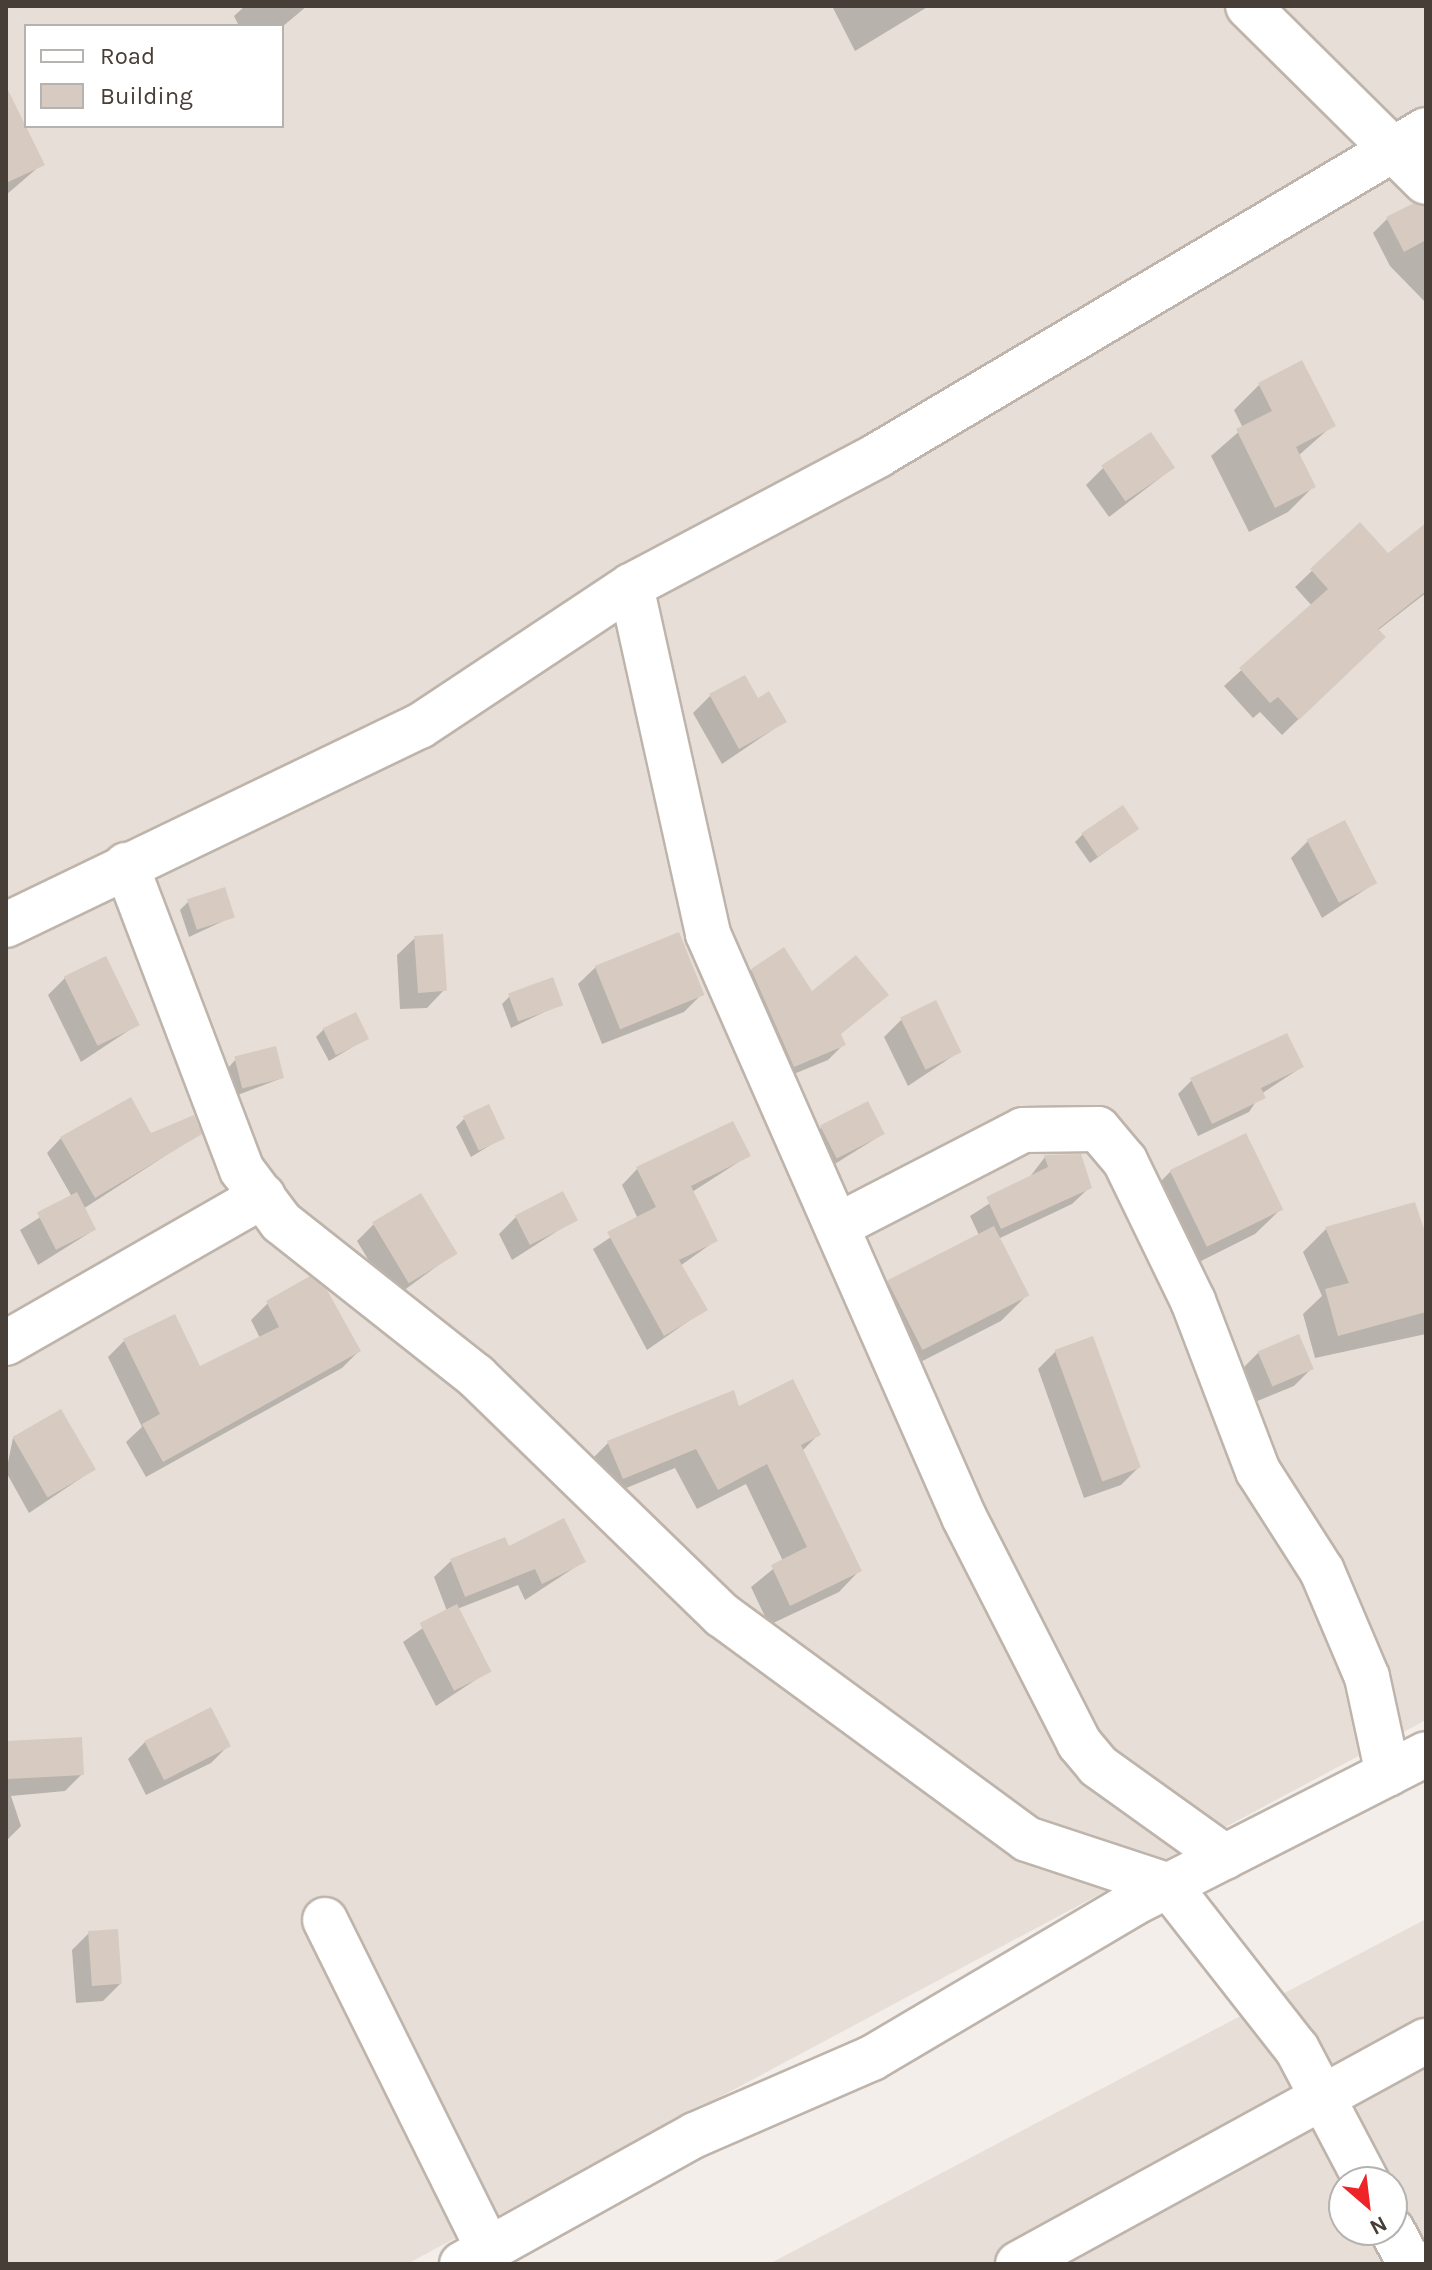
<!DOCTYPE html>
<html>
<head>
<meta charset="utf-8">
<style>
  body { margin:0 }
  #map { position:relative; width:1432px; height:2270px; overflow:hidden; background:#f3eee9; font-family:Karla,sans-serif }
  div>[style] { position:absolute }
  .residential>* { inset:0; background:#e7dfd7 }
  .shadow>* { inset:0; background:#0003 }
  .building>* { inset:0; background:#d7cbc1; transform-origin:0 0 }
  .roads { filter:drop-shadow(2px 0 #beb4ab) drop-shadow(-2px 0 #beb4ab) drop-shadow(0 2px #beb4ab) drop-shadow(0 -2px #beb4ab) }
  .street>* { height:44px; margin:-22px; padding:0 22px; transform-origin:22px; border-radius:22px; background:#fff }
  span { translate:-50% -50%; white-space:nowrap; text-align:center; line-height:1.15; -webkit-text-stroke:6px #fff; paint-order:stroke }
  .frame { position:absolute; inset:0; border:8px solid #473e37; pointer-events:none }
  .legend { position:absolute; left:24px; top:24px; width:260px; height:104px; box-sizing:border-box; background:#fff; border:2px solid #b5b2af; margin:0; padding:10px 14px; list-style:none; font-size:24px; color:#473e37 }
  .legend li { display:flex; align-items:center; gap:16px; height:40px }
  .legend b { width:40px; border:2px solid #b5b2af }
  .north { position:absolute; left:1328px; top:2166px; width:80px; height:80px; box-sizing:border-box; background:#fff; border:2px solid #b5b2af; border-radius:50%; rotate:152deg; font-size:22px; font-weight:700; line-height:32px; text-align:center; color:#473e37 }
  .north::after { content:''; display:block; margin:auto; width:28px; height:36px; background:#ef2428; clip-path:polygon(50% 0,100% 100%,50% 72%,0 100%) }
</style>
</head>
<body>
<div id="map">
  <div class="residential">
    <i style="clip-path:polygon(evenodd,6px 6px,1426px 6px,1426px 1720px,407px 2264px,6px 2264px,6px 6px,26px 26px,282px 26px,282px 126px,26px 126px,26px 26px)"></i>
    <i style="clip-path:polygon(evenodd,1426px 1919px,1426px 2264px,769px 2264px,1101px 2089px,1426px 1919px,1344px 2182px,1392px 2182px,1392px 2230px,1344px 2230px,1344px 2182px)"></i>
  </div>
  <div class="shadow">
    <i style="clip-path:polygon(245px 6px,307px 6px,282px 27px,239px 26px,234px 16px)"></i>
    <i style="clip-path:polygon(832px 6px,929px 6px,855px 51px)"></i>
    <i style="clip-path:polygon(6px 119px,42px 164px,6px 195px)"></i>
    <i style="clip-path:polygon(1426px 207px,1426px 303px,1390px 266px,1373px 233px,1387px 219px)"></i>
    <i style="clip-path:polygon(1259px 385px,1333px 425px,1298px 456px,1314px 486px,1288px 512px,1249px 532px,1211px 456px,1243px 428px,1234px 410px)"></i>
    <i style="clip-path:polygon(1103px 468px,1173px 468px,1109px 517px,1086px 485px)"></i>
    <i style="clip-path:polygon(1360px 525px,1388px 556px,1426px 538px,1426px 593px,1377px 631px,1367px 653px,1282px 735px,1260px 712px,1253px 718px,1224px 686px,1312px 606px,1295px 587px)"></i>
    <i style="clip-path:polygon(710px 696px,784px 722px,722px 764px,693px 713px)"></i>
    <i style="clip-path:polygon(1137px 829px,1090px 863px,1075px 842px,1083px 834px)"></i>
    <i style="clip-path:polygon(1308px 841px,1375px 883px,1322px 918px,1291px 858px)"></i>
    <i style="clip-path:polygon(188px 902px,232px 917px,189px 937px,180px 910px)"></i>
    <i style="clip-path:polygon(415px 938px,444px 990px,427px 1008px,400px 1009px,397px 955px)"></i>
    <i style="clip-path:polygon(596px 967px,701px 995px,684px 1012px,602px 1044px,578px 984px)"></i>
    <i style="clip-path:polygon(752px 970px,812px 994px,843px 1045px,828px 1060px,779px 1080px,737px 985px)"></i>
    <i style="clip-path:polygon(65px 978px,137px 1025px,81px 1062px,48px 995px)"></i>
    <i style="clip-path:polygon(510px 996px,561px 1004px,511px 1028px,502px 1004px)"></i>
    <i style="clip-path:polygon(901px 1020px,959px 1052px,908px 1086px,884px 1037px)"></i>
    <i style="clip-path:polygon(324px 1029px,366px 1039px,329px 1061px,316px 1037px)"></i>
    <i style="clip-path:polygon(236px 1059px,282px 1078px,235px 1096px,228px 1068px)"></i>
    <i style="clip-path:polygon(1302px 1067px,1261px 1094px,1249px 1112px,1198px 1136px,1178px 1094px,1192px 1080px)"></i>
    <i style="clip-path:polygon(464px 1119px,502px 1138px,471px 1157px,456px 1127px)"></i>
    <i style="clip-path:polygon(821px 1128px,883px 1134px,817px 1175px,804px 1145px)"></i>
    <i style="clip-path:polygon(199px 1134px,83px 1209px,94px 1230px,38px 1265px,20px 1230px,72px 1197px,47px 1153px,61px 1138px)"></i>
    <i style="clip-path:polygon(748px 1156px,692px 1192px,715px 1241px,680px 1266px,706px 1309px,647px 1350px,593px 1249px,638px 1219px,622px 1185px,637px 1169px)"></i>
    <i style="clip-path:polygon(1079px 1156px,1090px 1187px,1072px 1204px,998px 1239px,1026px 1296px,1001px 1321px,893px 1376px,863px 1307px,888px 1281px,979px 1235px,970px 1216px,1029px 1178px,1045px 1157px)"></i>
    <i style="clip-path:polygon(1170px 1172px,1281px 1209px,1255px 1234px,1181px 1271px,1145px 1197px)"></i>
    <i style="clip-path:polygon(516px 1217px,576px 1219px,512px 1260px,499px 1234px)"></i>
    <i style="clip-path:polygon(374px 1224px,455px 1253px,392px 1299px,357px 1241px)"></i>
    <i style="clip-path:polygon(1326px 1229px,1426px 1241px,1426px 1334px,1315px 1358px,1303px 1314px,1322px 1296px,1303px 1252px)"></i>
    <i style="clip-path:polygon(268px 1303px,359px 1351px,342px 1368px,146px 1477px,126px 1442px,142px 1427px,108px 1357px,125px 1340px,200px 1369px,260px 1338px,251px 1320px)"></i>
    <i style="clip-path:polygon(1092px 1338px,1138px 1468px,1121px 1485px,1084px 1498px,1038px 1369px,1055px 1352px)"></i>
    <i style="clip-path:polygon(1258px 1353px,1311px 1369px,1294px 1386px,1255px 1402px,1241px 1370px)"></i>
    <i style="clip-path:polygon(818px 1435px,802px 1451px,859px 1571px,839px 1592px,769px 1625px,751px 1587px,783px 1561px,746px 1484px,697px 1509px,675px 1468px,602px 1498px,588px 1463px,608px 1443px)"></i>
    <i style="clip-path:polygon(13px 1438px,93px 1470px,29px 1513px,6px 1472px)"></i>
    <i style="clip-path:polygon(508px 1549px,583px 1562px,525px 1600px,518px 1585px,457px 1609px,489px 1671px,436px 1706px,403px 1642px,447px 1611px,434px 1577px,452px 1560px)"></i>
    <i style="clip-path:polygon(210px 1709px,228px 1746px,211px 1763px,146px 1795px,128px 1759px,145px 1742px)"></i>
    <i style="clip-path:polygon(6px 1744px,82px 1774px,65px 1791px,11px 1796px,21px 1826px,6px 1841px)"></i>
    <i style="clip-path:polygon(89px 1933px,120px 1984px,103px 2001px,76px 2003px,72px 1950px)"></i>
  </div>
  <div class="building">
    <i style="clip-path:polygon(6px 86px,45px 165px,6px 183px)"></i>
    <i style="clip-path:polygon(1414px 203px,1426px 206px,1426px 240px,1404px 252px,1386px 217px)"></i>
    <i style="clip-path:polygon(1302px 360px,1336px 426px,1296px 447px,1316px 487px,1275px 508px,1236px 429px,1272px 411px,1258px 383px)"></i>
    <i style="left:1151px;top:432px;width:43px;height:60px;rotate:56deg"></i>
    <i style="clip-path:polygon(1360px 522px,1388px 553px,1426px 523px,1426px 591px,1378px 629px,1386px 637px,1299px 720px,1278px 697px,1270px 703px,1239px 668px,1328px 589px,1310px 569px)"></i>
    <i style="clip-path:polygon(745px 675px,758px 698px,769px 691px,787px 722px,739px 749px,709px 694px)"></i>
    <i style="left:1123px;top:805px;width:29px;height:50px;rotate:56deg"></i>
    <i style="left:1345px;top:820px;width:71px;height:43px;rotate:63deg"></i>
    <i style="left:225px;top:887px;width:32px;height:40px;rotate:72deg"></i>
    <i style="left:679px;top:932px;width:68px;height:91px;rotate:68deg"></i>
    <i style="left:443px;top:934px;width:57px;height:29px;rotate:86deg"></i>
    <i style="clip-path:polygon(784px 947px,812px 991px,856px 955px,889px 995px,841px 1034px,846px 1045px,794px 1067px,751px 969px)"></i>
    <i style="left:106px;top:956px;width:77px;height:47px;rotate:64deg"></i>
    <i style="left:553px;top:977px;width:30px;height:48px;rotate:70deg"></i>
    <i style="left:936px;top:1000px;width:58px;height:40px;rotate:64deg"></i>
    <i style="left:356px;top:1012px;width:30px;height:37px;rotate:64deg"></i>
    <i style="clip-path:polygon(1287px 1033px,1304px 1067px,1261px 1088px,1266px 1098px,1212px 1124px,1190px 1078px)"></i>
    <i style="left:276px;top:1046px;width:33px;height:43px;rotate:76deg"></i>
    <i style="clip-path:polygon(131px 1097px,151px 1133px,194px 1115px,202px 1134px,95px 1198px,60px 1137px)"></i>
    <i style="left:868px;top:1101px;width:37px;height:54px;rotate:63deg"></i>
    <i style="left:489px;top:1104px;width:38px;height:29px;rotate:65deg"></i>
    <i style="clip-path:polygon(733px 1121px,751px 1156px,691px 1186px,718px 1241px,679px 1260px,708px 1310px,664px 1336px,607px 1232px,656px 1207px,636px 1167px)"></i>
    <i style="left:1246px;top:1133px;width:85px;height:85px;rotate:64deg"></i>
    <i style="clip-path:polygon(1081px 1154px,1092px 1188px,1001px 1229px,986px 1197px,1048px 1167px,1044px 1155px)"></i>
    <i style="left:563px;top:1191px;width:33px;height:54px;rotate:63deg"></i>
    <i style="left:77px;top:1192px;width:42px;height:45px;rotate:63deg"></i>
    <i style="left:421px;top:1193px;width:71px;height:57px;rotate:59deg"></i>
    <i style="clip-path:polygon(1415px 1202px,1426px 1235px,1426px 1312px,1338px 1336px,1325px 1289px,1349px 1283px,1325px 1227px)"></i>
    <i style="left:994px;top:1226px;width:78px;height:120px;rotate:63deg"></i>
    <i style="clip-path:polygon(310px 1276px,327px 1290px,361px 1351px,163px 1462px,142px 1424px,160px 1414px,123px 1339px,175px 1314px,200px 1366px,279px 1327px,266px 1301px)"></i>
    <i style="left:1299px;top:1334px;width:38px;height:45px;rotate:67deg"></i>
    <i style="left:1093px;top:1336px;width:140px;height:41px;rotate:70deg"></i>
    <i style="clip-path:polygon(793px 1379px,821px 1435px,801px 1445px,862px 1571px,790px 1606px,771px 1565px,807px 1547px,767px 1464px,718px 1490px,696px 1449px,623px 1479px,607px 1441px,734px 1390px,739px 1406px)"></i>
    <i style="left:61px;top:1409px;width:70px;height:56px;rotate:60deg"></i>
    <i style="clip-path:polygon(564px 1518px,586px 1562px,542px 1584px,535px 1569px,465px 1597px,450px 1559px,505px 1537px,509px 1546px)"></i>
    <i style="left:457px;top:1604px;width:76px;height:42px;rotate:63deg"></i>
    <i style="left:211px;top:1707px;width:44px;height:75px;rotate:63deg"></i>
    <i style="left:82px;top:1737px;width:38px;height:76px;rotate:87deg"></i>
    <i style="left:118px;top:1929px;width:55px;height:30px;rotate:86deg"></i>
  </div>
  <div class="roads">
    <div class="street">
      <i style="left:1248px;top:6px;width:250px;rotate:44.7deg"></i>
      <i style="left:631px;top:586px;width:356px;rotate:77.5deg"></i>
      <i style="left:708px;top:934px;width:637px;rotate:66.29deg"></i>
      <i style="left:964px;top:1517px;width:254px;rotate:63deg"></i>
      <i style="left:1079px;top:1743px;width:30px;rotate:50deg"></i>
      <i style="left:1098px;top:1766px;width:156px;rotate:35.6deg"></i>
      <i style="left:126px;top:865px;width:326px;rotate:69.2deg"></i>
      <i style="left:242px;top:1170px;width:65px;rotate:53.1deg"></i>
      <i style="left:281px;top:1222px;width:250px;rotate:38.3deg"></i>
      <i style="left:477px;top:1377px;width:342px;rotate:44.2deg"></i>
      <i style="left:722px;top:1615px;width:378px;rotate:36.3deg"></i>
      <i style="left:1027px;top:1839px;width:150px;rotate:18.3deg"></i>
      <i style="left:1169px;top:1886px;width:207px;rotate:51.9deg"></i>
      <i style="left:1297px;top:2049px;width:150px;rotate:62.2deg"></i>
      <i style="left:6px;top:925px;width:459px;rotate:-25.7deg"></i>
      <i style="left:420px;top:726px;width:253px;rotate:-33.6deg"></i>
      <i style="left:631px;top:586px;width:280px;rotate:-27.9deg"></i>
      <i style="left:878px;top:455px;width:637px;rotate:-30.67deg"></i>
      <i style="left:839px;top:1225px;width:207px;rotate:-27.3deg"></i>
      <i style="left:1023px;top:1130px;width:75px;rotate:-0.8deg"></i>
      <i style="left:1098px;top:1129px;width:42px;rotate:49.8deg"></i>
      <i style="left:1125px;top:1161px;width:156px;rotate:64.1deg"></i>
      <i style="left:1193px;top:1301px;width:182px;rotate:69.1deg"></i>
      <i style="left:1258px;top:1471px;width:119px;rotate:57.4deg"></i>
      <i style="left:1322px;top:1571px;width:115px;rotate:67deg"></i>
      <i style="left:1367px;top:1677px;width:99px;rotate:77.8deg"></i>
      <i style="left:6px;top:1343px;width:296px;rotate:-29.8deg"></i>
      <i style="left:325px;top:1920px;width:367px;rotate:63.6deg"></i>
      <i style="left:1392px;top:2230px;width:38px;rotate:62deg"></i>
      <i style="left:462px;top:2264px;width:266px;rotate:-29deg"></i>
      <i style="left:695px;top:2135px;width:193px;rotate:-23.5deg"></i>
      <i style="left:872px;top:2058px;width:302px;rotate:-30.6deg"></i>
      <i style="left:1132px;top:1904px;width:330px;rotate:-27deg"></i>
      <i style="left:1018px;top:2264px;width:465px;rotate:-28.7deg"></i>
    </div>
  </div>
  <div class="frame"></div>
  <ul class="legend">
  <li><b style="height:10px;background:#fff"></b>Road</li>
  <li><b style="height:22px;background:#d7cbc1"></b>Building</li>
  </ul>
  <div class="north">N</div>
</div>
</body>
</html>
